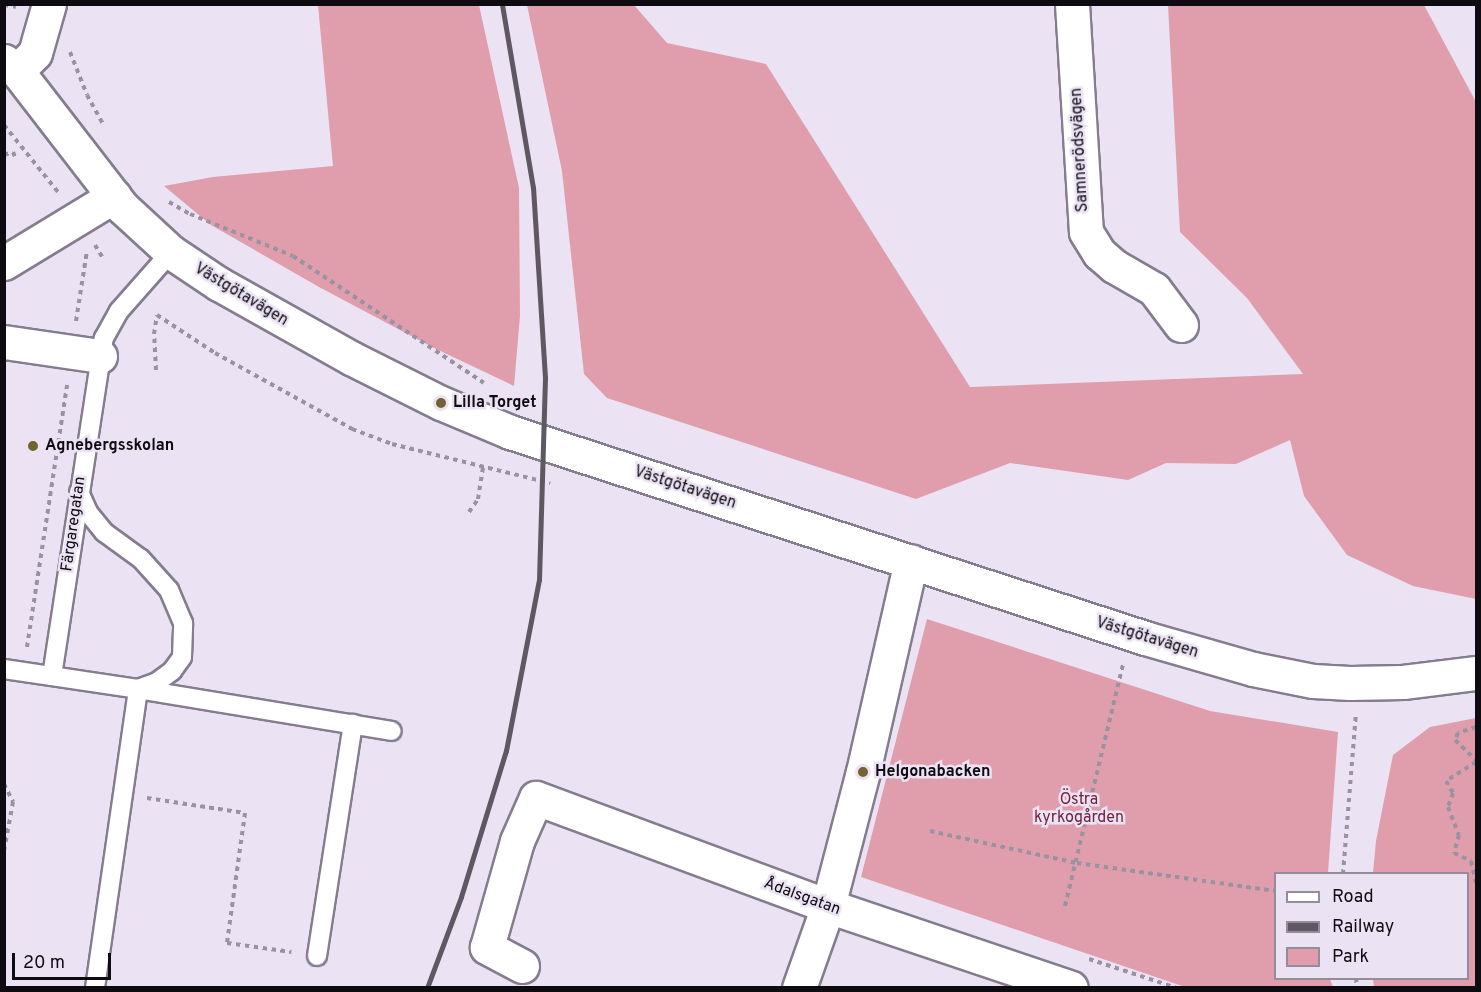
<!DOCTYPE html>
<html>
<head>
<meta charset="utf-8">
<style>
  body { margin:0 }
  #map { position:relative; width:1481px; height:992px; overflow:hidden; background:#ebe2f4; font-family:Overpass,sans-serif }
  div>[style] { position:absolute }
  .green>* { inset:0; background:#e09eac }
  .path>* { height:4px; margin-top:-2px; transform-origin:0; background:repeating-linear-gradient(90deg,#9992a0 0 4.5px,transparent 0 9px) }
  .roads { filter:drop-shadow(2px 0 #857c8d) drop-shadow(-2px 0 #857c8d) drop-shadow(0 2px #857c8d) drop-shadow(0 -2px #857c8d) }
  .lane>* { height:18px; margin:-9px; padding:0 9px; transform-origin:9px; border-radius:9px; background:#fff }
  .street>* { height:33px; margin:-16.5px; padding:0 16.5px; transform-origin:16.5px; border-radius:16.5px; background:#fff }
  .secondary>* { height:33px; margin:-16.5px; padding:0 16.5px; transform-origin:16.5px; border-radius:16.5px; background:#fff }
  .rail>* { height:4.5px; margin:-2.25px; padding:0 2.25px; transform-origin:2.25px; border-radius:2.25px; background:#5d5862 }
  .dots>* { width:16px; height:16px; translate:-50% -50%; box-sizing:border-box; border:3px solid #ebe2f4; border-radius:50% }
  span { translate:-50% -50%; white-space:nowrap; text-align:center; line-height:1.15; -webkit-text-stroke:5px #ebe2f4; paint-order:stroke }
  .street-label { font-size:16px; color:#0e0b11 }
  .poi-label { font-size:16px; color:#0e0b11; font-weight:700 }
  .left { translate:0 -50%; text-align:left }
  .park-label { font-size:16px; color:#74213b }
  .frame { position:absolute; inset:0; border:6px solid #0e0b11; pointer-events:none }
  .legend { position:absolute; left:1274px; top:872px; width:195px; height:108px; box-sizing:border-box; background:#ebe2f4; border:2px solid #938c99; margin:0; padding:8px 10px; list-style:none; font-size:18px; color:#0e0b11 }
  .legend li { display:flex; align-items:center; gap:12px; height:30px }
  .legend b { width:30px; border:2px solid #938c99 }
  .scale { position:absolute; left:12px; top:953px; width:99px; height:27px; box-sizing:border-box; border:3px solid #0e0b11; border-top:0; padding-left:8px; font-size:18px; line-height:21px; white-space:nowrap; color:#0e0b11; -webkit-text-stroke:4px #ebe2f4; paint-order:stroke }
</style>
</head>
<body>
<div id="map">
  <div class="green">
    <i style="clip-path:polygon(318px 5px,479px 5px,519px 188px,520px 316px,514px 386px,432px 347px,319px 287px,211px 225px,164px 186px,213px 177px,333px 166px)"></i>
    <i style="clip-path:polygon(527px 5px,634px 5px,667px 43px,766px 64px,970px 387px,1303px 374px,1247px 298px,1180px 232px,1168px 5px,1424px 5px,1476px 102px,1476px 599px,1413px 586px,1347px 555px,1304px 496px,1290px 440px,1236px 464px,1166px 463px,1128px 480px,1010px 463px,916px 499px,607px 398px,584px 374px,562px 171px)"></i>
    <i style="clip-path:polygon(927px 619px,1210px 711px,1338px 732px,1328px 873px,1276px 874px,1276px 978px,1330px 979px,1333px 987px,1185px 987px,861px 877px)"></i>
    <i style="clip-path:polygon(1476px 718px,1476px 987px,1374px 987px,1373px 979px,1468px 978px,1468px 874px,1373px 873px,1376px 841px,1393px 755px,1430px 727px)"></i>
  </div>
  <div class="path">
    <i style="left:4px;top:5px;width:12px;rotate:9deg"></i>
    <i style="left:70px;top:52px;width:46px;rotate:68.4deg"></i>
    <i style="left:87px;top:95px;width:33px;rotate:61deg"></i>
    <i style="left:4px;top:125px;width:86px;rotate:51.1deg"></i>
    <i style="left:4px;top:155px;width:9px;rotate:-18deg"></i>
    <i style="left:13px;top:152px;width:8px;rotate:67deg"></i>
    <i style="left:169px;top:202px;width:24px;rotate:30deg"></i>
    <i style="left:190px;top:214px;width:111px;rotate:22.2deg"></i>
    <i style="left:293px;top:256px;width:229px;rotate:33.6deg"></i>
    <i style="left:95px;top:245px;width:17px;rotate:59deg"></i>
    <i style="left:76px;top:321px;width:71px;rotate:-81.1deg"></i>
    <i style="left:156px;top:370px;width:36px;rotate:-93deg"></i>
    <i style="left:154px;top:334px;width:19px;rotate:-81deg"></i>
    <i style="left:157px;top:315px;width:69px;rotate:33.2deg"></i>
    <i style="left:215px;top:353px;width:157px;rotate:29deg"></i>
    <i style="left:352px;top:429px;width:43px;rotate:20.6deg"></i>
    <i style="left:392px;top:444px;width:163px;rotate:13.9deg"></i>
    <i style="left:469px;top:512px;width:16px;rotate:-55deg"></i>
    <i style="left:478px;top:499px;width:33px;rotate:-81deg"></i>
    <i style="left:27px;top:647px;width:265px;rotate:-81.3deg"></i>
    <i style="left:1476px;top:727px;width:19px;rotate:162deg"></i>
    <i style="left:1458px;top:733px;width:8px;rotate:113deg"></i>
    <i style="left:1455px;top:740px;width:29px;rotate:44deg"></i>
    <i style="left:1476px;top:762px;width:36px;rotate:148deg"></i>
    <i style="left:1446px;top:781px;width:14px;rotate:60deg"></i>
    <i style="left:1453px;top:793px;width:15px;rotate:110deg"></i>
    <i style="left:1448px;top:807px;width:30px;rotate:69deg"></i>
    <i style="left:1459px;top:835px;width:19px;rotate:106deg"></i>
    <i style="left:1454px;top:853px;width:19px;rotate:25deg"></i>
    <i style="left:1471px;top:861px;width:22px;rotate:77deg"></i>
    <i style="left:4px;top:784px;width:20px;rotate:63deg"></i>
    <i style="left:13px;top:802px;width:50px;rotate:100.4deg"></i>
    <i style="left:147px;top:798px;width:99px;rotate:8.7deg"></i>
    <i style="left:245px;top:813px;width:131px;rotate:97.9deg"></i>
    <i style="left:227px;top:943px;width:65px;rotate:8deg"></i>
    <i style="left:930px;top:831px;width:150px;rotate:12.3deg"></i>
    <i style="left:1077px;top:863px;width:201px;rotate:8deg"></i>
    <i style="left:1343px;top:874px;width:161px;rotate:-85.4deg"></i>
    <i style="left:1065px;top:906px;width:248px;rotate:-76.5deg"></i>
    <i style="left:1089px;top:959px;width:93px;rotate:18.2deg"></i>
    <i style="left:1356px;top:978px;width:10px;rotate:84deg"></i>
  </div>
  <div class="roads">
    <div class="lane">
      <i style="left:4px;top:669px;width:135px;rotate:8.5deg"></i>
      <i style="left:138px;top:689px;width:20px;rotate:-20deg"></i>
      <i style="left:157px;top:682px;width:19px;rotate:-36deg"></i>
      <i style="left:172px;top:671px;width:17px;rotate:-54deg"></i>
      <i style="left:182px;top:657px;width:34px;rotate:-88deg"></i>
      <i style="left:183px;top:623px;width:36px;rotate:-113deg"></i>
      <i style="left:169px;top:590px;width:42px;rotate:-132.1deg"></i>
      <i style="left:141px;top:559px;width:46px;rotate:-143.9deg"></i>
      <i style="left:104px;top:532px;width:26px;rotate:-129deg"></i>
      <i style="left:88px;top:512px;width:22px;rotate:-114deg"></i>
      <i style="left:52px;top:676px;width:342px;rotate:-81.3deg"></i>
      <i style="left:104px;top:338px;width:31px;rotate:-61deg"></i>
      <i style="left:119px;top:311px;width:79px;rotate:-48.6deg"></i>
      <i style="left:317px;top:956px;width:235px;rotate:-81.2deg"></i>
      <i style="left:95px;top:988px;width:302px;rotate:-81.8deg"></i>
      <i style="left:138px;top:689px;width:257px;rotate:9.4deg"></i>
    </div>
    <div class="street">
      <i style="left:1072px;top:4px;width:228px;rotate:86.5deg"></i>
      <i style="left:1086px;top:232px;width:25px;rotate:58deg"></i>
      <i style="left:1099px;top:253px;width:20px;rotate:41deg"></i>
      <i style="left:1114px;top:266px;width:46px;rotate:29.9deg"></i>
      <i style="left:1154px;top:289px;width:45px;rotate:53.1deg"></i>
      <i style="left:17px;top:71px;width:25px;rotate:-45deg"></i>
      <i style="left:35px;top:53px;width:51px;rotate:-74.1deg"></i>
      <i style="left:4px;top:263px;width:129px;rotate:-31.3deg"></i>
      <i style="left:4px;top:342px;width:97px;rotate:8.3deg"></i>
      <i style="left:522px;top:966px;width:40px;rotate:-152deg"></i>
      <i style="left:487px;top:947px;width:110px;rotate:-74.2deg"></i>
      <i style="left:517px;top:841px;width:47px;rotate:-66.2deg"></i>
      <i style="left:536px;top:798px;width:311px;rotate:20.3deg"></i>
      <i style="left:828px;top:906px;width:256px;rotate:18.6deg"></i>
      <i style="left:799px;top:988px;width:87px;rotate:-70.5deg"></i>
      <i style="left:828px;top:906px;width:138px;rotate:-75.4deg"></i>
      <i style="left:863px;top:772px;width:216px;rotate:-77.2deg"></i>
    </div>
    <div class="secondary">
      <i style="left:4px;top:61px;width:16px;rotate:38deg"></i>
      <i style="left:17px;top:71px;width:172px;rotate:52.3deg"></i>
      <i style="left:122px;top:207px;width:67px;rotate:42.6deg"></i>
      <i style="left:171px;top:252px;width:58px;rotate:33.7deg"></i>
      <i style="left:219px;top:284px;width:151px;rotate:29.3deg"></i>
      <i style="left:351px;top:358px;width:101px;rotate:26.6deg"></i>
      <i style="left:441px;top:403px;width:75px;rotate:22.8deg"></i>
      <i style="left:510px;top:432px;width:668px;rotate:17.97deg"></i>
      <i style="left:1145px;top:638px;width:112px;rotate:16deg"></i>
      <i style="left:1253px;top:669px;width:61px;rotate:11.3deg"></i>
      <i style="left:1313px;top:681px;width:37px;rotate:3deg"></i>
      <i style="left:1350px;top:683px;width:53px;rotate:-1.1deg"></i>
      <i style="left:1403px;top:682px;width:74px;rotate:-7deg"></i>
    </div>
  </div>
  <div class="rail">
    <i style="left:427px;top:988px;width:97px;rotate:-69.5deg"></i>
    <i style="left:461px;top:897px;width:153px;rotate:-72.9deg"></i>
    <i style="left:506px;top:751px;width:174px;rotate:-79.1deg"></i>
    <i style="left:539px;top:580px;width:202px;rotate:-88.3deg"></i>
    <i style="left:545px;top:378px;width:190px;rotate:-93.6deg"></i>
    <i style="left:533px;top:188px;width:187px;rotate:-99.6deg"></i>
  </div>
  <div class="dots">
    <i style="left:441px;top:403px;background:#726230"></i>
    <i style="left:33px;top:446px;background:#726230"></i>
    <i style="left:863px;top:772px;background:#726230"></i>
  </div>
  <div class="street-label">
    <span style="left:1080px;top:150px;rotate:-93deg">Samnerödsvägen</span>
    <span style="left:241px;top:295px;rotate:31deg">Västgötavägen</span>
    <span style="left:685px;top:488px;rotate:18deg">Västgötavägen</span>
    <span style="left:74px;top:524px;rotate:-82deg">Färgaregatan</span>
    <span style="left:1147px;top:638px;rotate:17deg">Västgötavägen</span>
    <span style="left:802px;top:897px;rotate:20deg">Ådalsgatan</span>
  </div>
  <div class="poi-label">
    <span class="left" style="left:453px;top:403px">Lilla Torget</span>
    <span class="left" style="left:45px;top:446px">Agnebergsskolan</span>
    <span class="left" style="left:875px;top:772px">Helgonabacken</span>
  </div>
  <div class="park-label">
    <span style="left:1079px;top:809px">Östra<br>kyrkogården</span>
  </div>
  <div class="frame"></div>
  <ul class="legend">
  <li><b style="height:8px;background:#fff"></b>Road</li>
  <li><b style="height:8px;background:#5d5862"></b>Railway</li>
  <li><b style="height:16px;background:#e09eac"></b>Park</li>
  </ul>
  <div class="scale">20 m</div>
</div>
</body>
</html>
